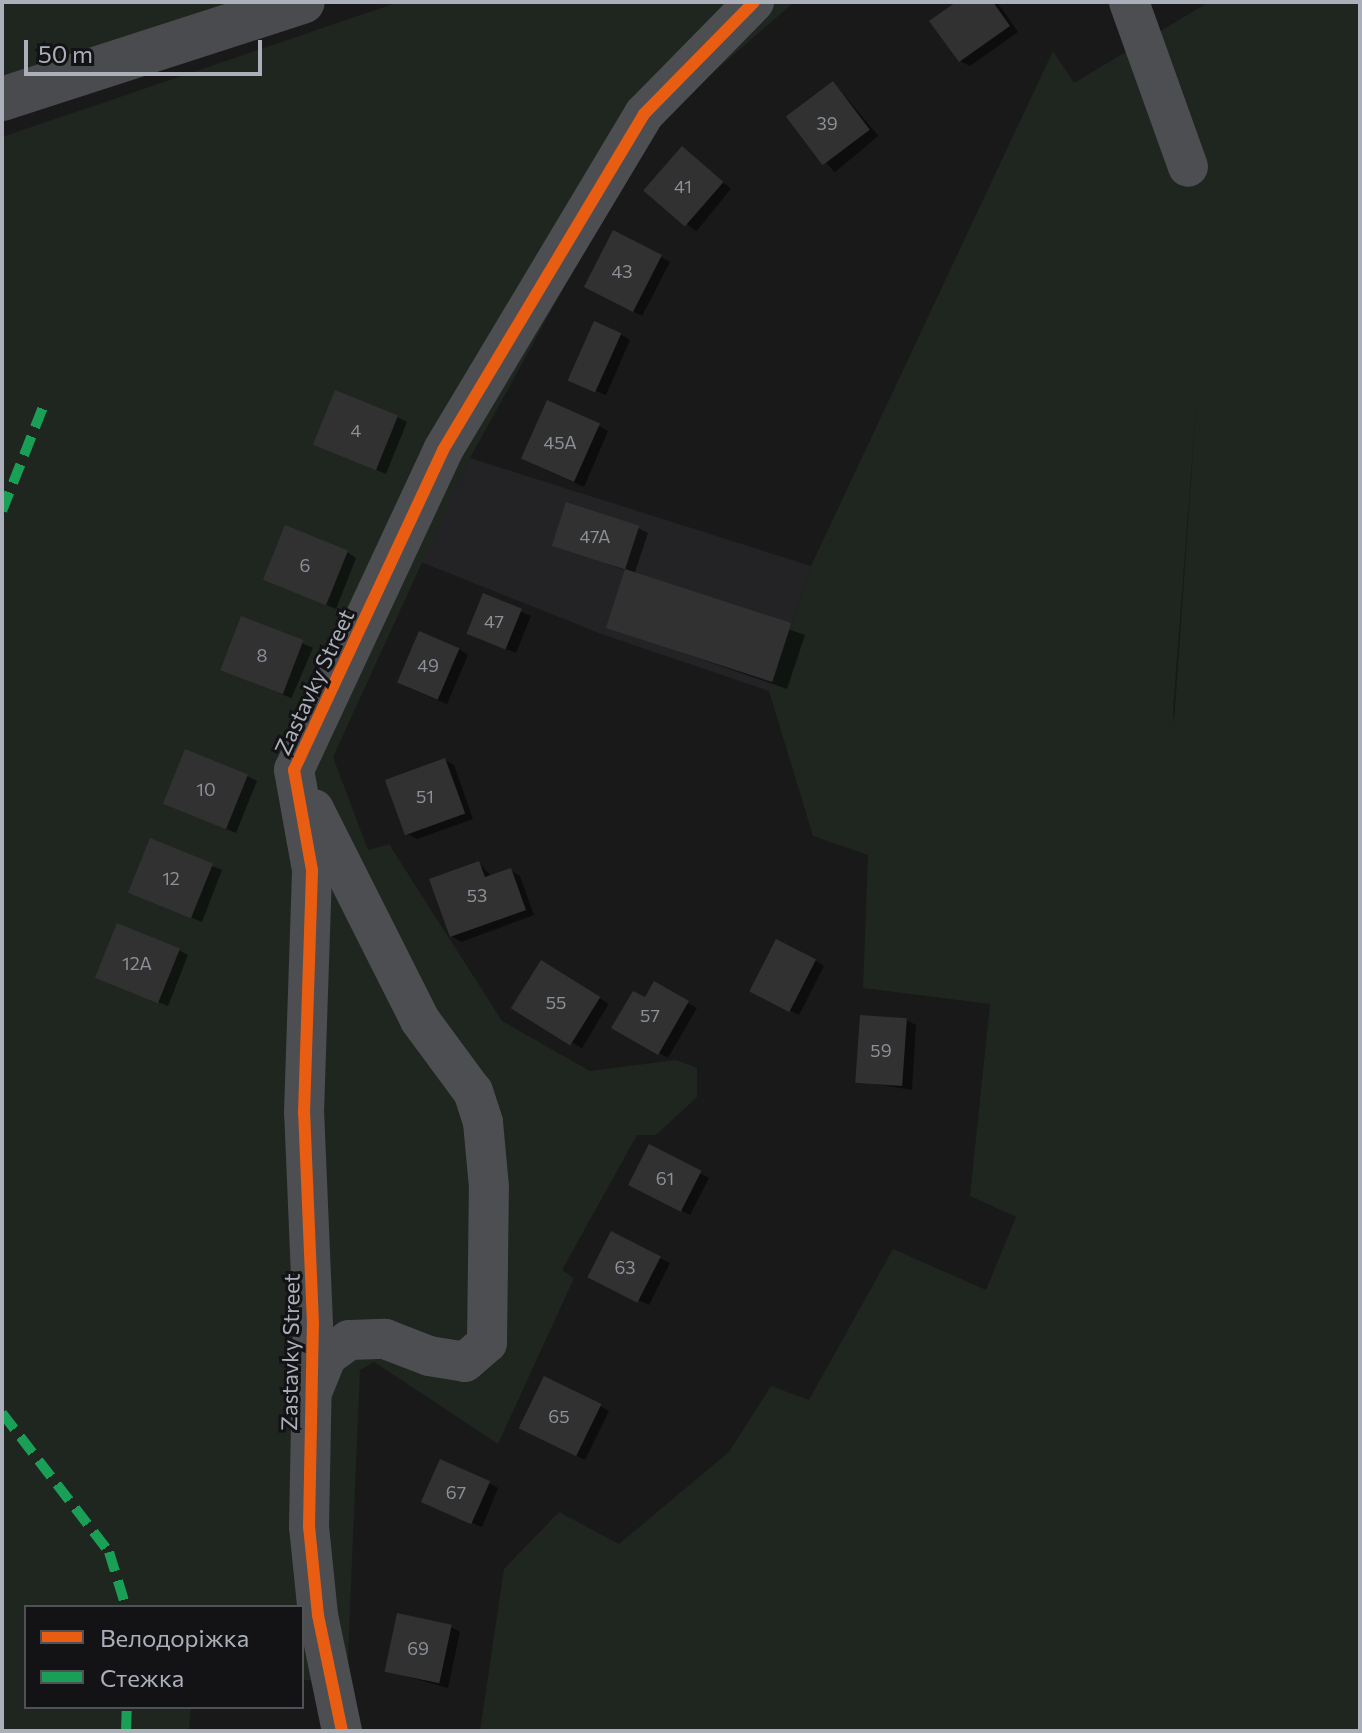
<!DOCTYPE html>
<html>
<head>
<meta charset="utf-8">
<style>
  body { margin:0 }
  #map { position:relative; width:1362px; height:1733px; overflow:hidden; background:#191919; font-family:Commissioner,sans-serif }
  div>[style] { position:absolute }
  .built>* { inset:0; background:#232325 }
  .green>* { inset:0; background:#1e261f }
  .shadow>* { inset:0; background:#0007; transform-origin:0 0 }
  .building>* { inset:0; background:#313131; transform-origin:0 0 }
  .minor>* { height:40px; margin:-20px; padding:0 20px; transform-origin:20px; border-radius:20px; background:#4d4e52 }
  .highway>* { height:44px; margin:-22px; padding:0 22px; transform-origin:22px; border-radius:22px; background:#4a4b4e }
  .quiet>* { height:10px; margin-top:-5px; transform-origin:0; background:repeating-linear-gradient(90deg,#1a9f57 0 20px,transparent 0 30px) }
  .cycleway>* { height:12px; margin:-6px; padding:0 6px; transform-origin:6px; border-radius:6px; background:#e95d12 }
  span { translate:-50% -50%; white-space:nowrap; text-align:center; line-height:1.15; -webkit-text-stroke:6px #131315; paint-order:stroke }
  .number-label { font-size:18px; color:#8c9098 }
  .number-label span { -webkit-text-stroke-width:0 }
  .street-label { font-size:22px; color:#aaafba }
  .frame { position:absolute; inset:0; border:4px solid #aaafba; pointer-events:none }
  .legend { position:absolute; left:24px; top:1605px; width:280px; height:104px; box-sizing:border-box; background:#131315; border:2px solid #4f5157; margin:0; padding:10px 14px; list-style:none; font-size:24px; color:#aaafba }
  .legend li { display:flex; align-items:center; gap:16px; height:40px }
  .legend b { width:40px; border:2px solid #4f5157 }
  .scale { position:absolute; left:24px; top:40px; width:238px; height:36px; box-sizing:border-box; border:4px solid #aaafba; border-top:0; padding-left:10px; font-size:24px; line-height:28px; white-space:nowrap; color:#aaafba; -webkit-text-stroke:6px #131315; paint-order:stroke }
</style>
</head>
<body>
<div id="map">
  <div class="built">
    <i style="clip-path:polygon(470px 458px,811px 566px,769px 691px,604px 635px,421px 562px)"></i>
  </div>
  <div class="green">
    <i style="clip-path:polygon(2px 2px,237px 2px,2px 81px)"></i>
    <i style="clip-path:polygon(399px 2px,794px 2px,654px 124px,470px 458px,333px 757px,368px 850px,389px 844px,502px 1021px,590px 1071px,676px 1060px,697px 1068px,697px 1097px,656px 1135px,637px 1135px,562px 1270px,574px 1278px,498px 1444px,374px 1362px,360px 1370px,347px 1681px,302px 1680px,302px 1607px,26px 1607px,26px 1707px,191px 1707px,189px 1731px,2px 1731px,2px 137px)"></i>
    <i style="clip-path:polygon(evenodd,1209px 2px,1360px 2px,1360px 1731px,480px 1731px,504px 1569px,559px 1512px,619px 1544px,729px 1452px,771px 1386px,809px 1400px,893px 1249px,986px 1290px,1016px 1217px,970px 1196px,990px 1004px,863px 988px,868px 855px,813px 836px,769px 691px,811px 566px,1053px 51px,1074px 83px,1209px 2px,1196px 409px,1196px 410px,1174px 723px,1173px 710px,1196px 409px)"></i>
  </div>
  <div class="shadow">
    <i style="clip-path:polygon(960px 2px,997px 2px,1018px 32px,970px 66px,960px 61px)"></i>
    <i style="left:834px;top:83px;width:69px;height:57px;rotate:50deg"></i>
    <i style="left:682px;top:149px;width:63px;height:55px;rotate:39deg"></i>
    <i style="clip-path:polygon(661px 257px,670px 262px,642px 316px,595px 292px)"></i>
    <i style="clip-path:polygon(620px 334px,630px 340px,606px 395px,581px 385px)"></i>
    <i style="clip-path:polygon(397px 417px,407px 422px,386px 474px,325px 449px)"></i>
    <i style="clip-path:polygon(599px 426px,608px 431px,584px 487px,533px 464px)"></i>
    <i style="clip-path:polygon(638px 528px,648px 533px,634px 575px,805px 635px,787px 689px,608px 627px,627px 571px,554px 544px)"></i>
    <i style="clip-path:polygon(347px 552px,356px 558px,336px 609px,266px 579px)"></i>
    <i style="clip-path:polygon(484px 596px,531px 616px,516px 653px,478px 638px)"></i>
    <i style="left:243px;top:618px;width:76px;height:55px;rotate:23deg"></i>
    <i style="clip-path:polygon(459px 649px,468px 655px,447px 704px,409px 688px)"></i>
    <i style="clip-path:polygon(445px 760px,454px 765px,473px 819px,417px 839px,407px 834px)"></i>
    <i style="clip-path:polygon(247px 776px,257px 781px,236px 833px,175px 808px)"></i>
    <i style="clip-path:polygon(151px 841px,222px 870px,202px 922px,140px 897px)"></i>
    <i style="clip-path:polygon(479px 863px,492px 877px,510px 870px,520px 876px,534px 915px,461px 942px,451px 936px)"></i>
    <i style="clip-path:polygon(179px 950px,188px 955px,168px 1006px,107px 982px)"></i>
    <i style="clip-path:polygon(815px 960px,824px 966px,799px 1015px,761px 996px)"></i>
    <i style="left:541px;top:963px;width:79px;height:52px;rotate:31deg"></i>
    <i style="clip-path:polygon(654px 984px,697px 1008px,668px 1058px,614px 1027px,645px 1000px)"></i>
    <i style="clip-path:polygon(906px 1020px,916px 1025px,912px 1090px,858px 1081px)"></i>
    <i style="clip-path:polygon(650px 1147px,709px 1178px,690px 1215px,640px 1190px)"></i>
    <i style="clip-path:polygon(612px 1234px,670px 1263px,649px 1305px,601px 1282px)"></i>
    <i style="clip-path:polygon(600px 1406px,609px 1411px,585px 1460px,530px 1433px)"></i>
    <i style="clip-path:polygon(489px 1483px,498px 1488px,482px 1527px,433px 1506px)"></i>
    <i style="clip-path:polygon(451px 1627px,460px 1632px,448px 1688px,387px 1671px)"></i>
  </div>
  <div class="building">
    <i style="clip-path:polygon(956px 2px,993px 2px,1010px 26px,959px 62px,929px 21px)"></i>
    <i style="left:833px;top:81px;width:61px;height:59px;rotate:53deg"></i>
    <i style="left:682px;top:146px;width:55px;height:59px;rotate:41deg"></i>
    <i style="left:613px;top:230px;width:55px;height:64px;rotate:27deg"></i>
    <i style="left:594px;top:321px;width:30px;height:65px;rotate:24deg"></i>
    <i style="left:335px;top:390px;width:68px;height:59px;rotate:22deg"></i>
    <i style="left:547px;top:400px;width:58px;height:64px;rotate:24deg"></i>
    <i style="left:566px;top:502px;width:77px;height:46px;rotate:18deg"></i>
    <i style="left:285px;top:525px;width:68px;height:59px;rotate:22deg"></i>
    <i style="left:625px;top:569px;width:175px;height:62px;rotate:18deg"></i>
    <i style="left:483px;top:593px;width:42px;height:44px;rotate:22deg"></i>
    <i style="left:241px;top:616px;width:67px;height:58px;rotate:21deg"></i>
    <i style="left:419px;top:631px;width:44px;height:56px;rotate:23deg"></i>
    <i style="left:185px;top:749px;width:68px;height:59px;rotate:22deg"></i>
    <i style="left:445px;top:758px;width:59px;height:64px;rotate:70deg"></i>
    <i style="left:150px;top:838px;width:68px;height:59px;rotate:22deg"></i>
    <i style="clip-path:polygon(479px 861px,485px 877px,511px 868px,526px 910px,450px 937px,429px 879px)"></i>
    <i style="left:117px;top:923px;width:68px;height:59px;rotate:22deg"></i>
    <i style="left:776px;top:939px;width:45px;height:59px;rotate:27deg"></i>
    <i style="left:541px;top:960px;width:70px;height:57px;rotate:32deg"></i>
    <i style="clip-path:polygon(654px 981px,689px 1001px,658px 1055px,611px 1028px,633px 991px,645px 997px)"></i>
    <i style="left:860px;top:1015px;width:47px;height:68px;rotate:4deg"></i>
    <i style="left:649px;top:1144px;width:59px;height:46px;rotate:27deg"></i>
    <i style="left:611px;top:1231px;width:56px;height:52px;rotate:27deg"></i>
    <i style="left:544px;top:1376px;width:64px;height:58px;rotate:26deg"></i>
    <i style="left:440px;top:1459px;width:55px;height:47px;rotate:24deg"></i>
    <i style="left:397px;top:1613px;width:56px;height:60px;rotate:12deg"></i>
  </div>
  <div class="minor">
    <i style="left:1129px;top:2px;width:175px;rotate:70.3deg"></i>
    <i style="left:313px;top:1390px;width:37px;rotate:-68deg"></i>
    <i style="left:327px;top:1356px;width:27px;rotate:-36deg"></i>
    <i style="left:349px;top:1340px;width:36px;rotate:-2deg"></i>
    <i style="left:385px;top:1339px;width:47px;rotate:21.1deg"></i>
    <i style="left:429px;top:1356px;width:36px;rotate:9deg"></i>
    <i style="left:465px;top:1362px;width:29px;rotate:-41deg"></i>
    <i style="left:487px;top:1343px;width:156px;rotate:-89.3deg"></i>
    <i style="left:489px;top:1187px;width:65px;rotate:-95.3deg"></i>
    <i style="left:483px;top:1122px;width:32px;rotate:-108deg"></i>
    <i style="left:473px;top:1092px;width:89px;rotate:-126.4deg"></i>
    <i style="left:420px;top:1020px;width:236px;rotate:-116.7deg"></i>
    <i style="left:342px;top:1731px;width:118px;rotate:-101.7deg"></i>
    <i style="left:318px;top:1615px;width:88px;rotate:-95.8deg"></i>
    <i style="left:309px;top:1527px;width:203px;rotate:-88.9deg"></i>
    <i style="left:313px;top:1324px;width:211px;rotate:-92.4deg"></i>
    <i style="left:304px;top:1113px;width:243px;rotate:-88.1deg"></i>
    <i style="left:312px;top:870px;width:102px;rotate:-100.2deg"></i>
    <i style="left:294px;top:770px;width:353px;rotate:-65deg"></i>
    <i style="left:443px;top:450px;width:392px;rotate:-59.1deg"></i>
    <i style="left:644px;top:114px;width:157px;rotate:-45.5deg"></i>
  </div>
  <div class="highway">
    <i style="left:2px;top:99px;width:316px;rotate:-17.9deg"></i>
  </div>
  <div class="quiet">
    <i style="left:2px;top:511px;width:112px;rotate:-68.5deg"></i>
    <i style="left:2px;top:1413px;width:175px;rotate:52.4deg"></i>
    <i style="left:109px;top:1552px;width:58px;rotate:72.8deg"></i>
    <i style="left:126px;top:1731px;width:24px;rotate:-88deg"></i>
  </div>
  <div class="cycleway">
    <i style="left:342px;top:1731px;width:118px;rotate:-101.7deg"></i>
    <i style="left:318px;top:1615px;width:88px;rotate:-95.8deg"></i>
    <i style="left:309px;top:1527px;width:203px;rotate:-88.9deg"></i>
    <i style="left:313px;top:1324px;width:211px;rotate:-92.4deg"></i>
    <i style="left:304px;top:1113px;width:243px;rotate:-88.1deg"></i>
    <i style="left:312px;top:870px;width:102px;rotate:-100.2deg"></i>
    <i style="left:294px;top:770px;width:353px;rotate:-65deg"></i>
    <i style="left:443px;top:450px;width:392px;rotate:-59.1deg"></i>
    <i style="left:644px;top:114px;width:157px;rotate:-45.5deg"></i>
  </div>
  <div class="number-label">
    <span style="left:827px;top:123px">39</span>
    <span style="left:683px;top:186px">41</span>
    <span style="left:622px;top:271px">43</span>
    <span style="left:356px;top:430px">4</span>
    <span style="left:560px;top:442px">45А</span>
    <span style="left:595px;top:536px">47А</span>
    <span style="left:305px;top:565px">6</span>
    <span style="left:494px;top:621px">47</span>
    <span style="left:262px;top:655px">8</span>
    <span style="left:428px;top:665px">49</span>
    <span style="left:206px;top:789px">10</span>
    <span style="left:425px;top:796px">51</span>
    <span style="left:171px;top:878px">12</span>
    <span style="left:477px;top:895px">53</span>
    <span style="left:137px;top:963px">12А</span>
    <span style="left:556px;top:1002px">55</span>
    <span style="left:650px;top:1015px">57</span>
    <span style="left:881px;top:1050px">59</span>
    <span style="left:665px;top:1178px">61</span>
    <span style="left:625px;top:1267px">63</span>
    <span style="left:559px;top:1416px">65</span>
    <span style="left:456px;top:1492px">67</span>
    <span style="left:418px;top:1648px">69</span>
  </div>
  <div class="street-label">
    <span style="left:314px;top:682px;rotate:-65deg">Zastavky Street</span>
    <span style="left:290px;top:1352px;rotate:-89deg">Zastavky Street</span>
  </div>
  <div class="frame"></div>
  <ul class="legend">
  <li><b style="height:10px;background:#e95d12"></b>Велодоріжка</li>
  <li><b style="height:10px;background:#1a9f57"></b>Стежка</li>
  </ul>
  <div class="scale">50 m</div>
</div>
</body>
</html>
